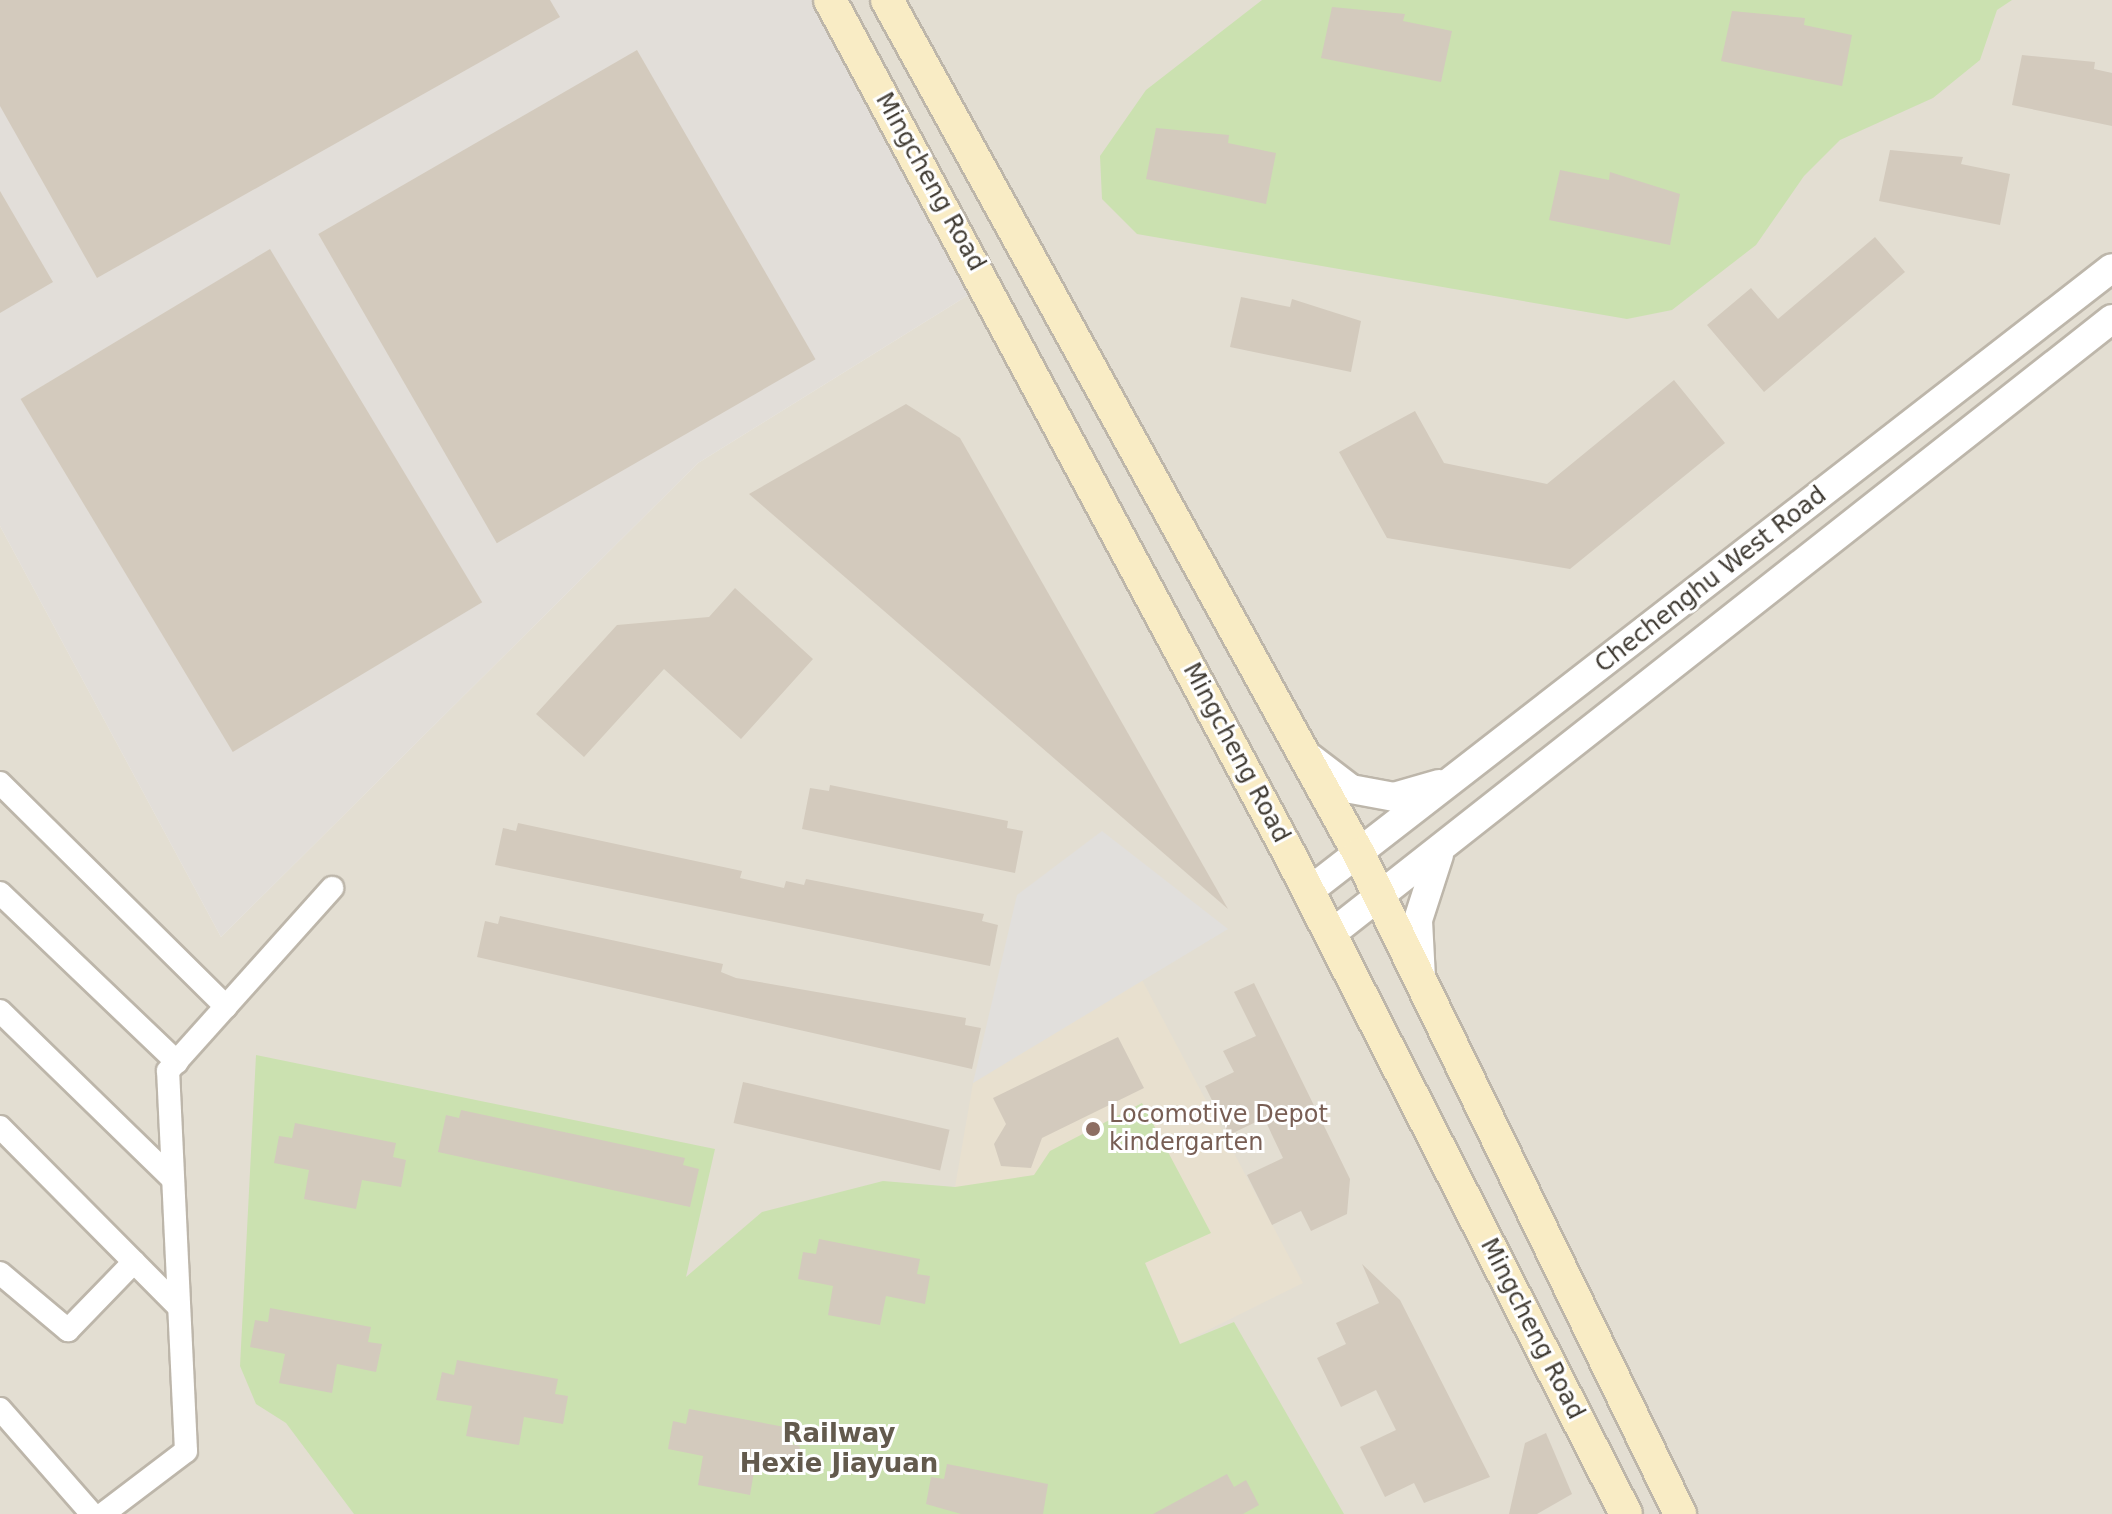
<!DOCTYPE html>
<html>
<head>
<meta charset="utf-8">
<style>
  body { margin:0 }
  #map { position:relative; width:2112px; height:1514px; overflow:hidden; background:#f0ece4; font-family:"DejaVu Sans",sans-serif }
  div>[style] { position:absolute }
  .residential>* { inset:0; background:#e3ded2 }
  .industrial>* { inset:0; background:#e2ded9 }
  .education>* { inset:0; background:#e8e0cf }
  .green>* { inset:0; background:#cbe1b0 }
  .parking>* { inset:0; background:#e1dfdc }
  .building>* { inset:0; background:#d3cabd; transform-origin:0 0 }
  .roads { filter:drop-shadow(2px 0 #bdb6aa) drop-shadow(-2px 0 #bdb6aa) drop-shadow(0 2px #bdb6aa) drop-shadow(0 -2px #bdb6aa) }
  .minor>* { height:22px; margin:-11px; padding:0 11px; transform-origin:11px; border-radius:11px; background:#fff }
  .tertiary>* { height:28px; margin:-14px; padding:0 14px; transform-origin:14px; border-radius:14px; background:#fff }
  .secondary>* { height:32px; margin:-16px; padding:0 16px; transform-origin:16px; border-radius:16px; background:#f9ecc5 }
  .dots>* { width:22px; height:22px; translate:-50% -50%; box-sizing:border-box; border:4px solid #fff; border-radius:50% }
  span { translate:-50% -50%; white-space:nowrap; text-align:center; line-height:1.15; -webkit-text-stroke:6px #fff; paint-order:stroke }
  .street-label { font-size:24px; color:#413c34 }
  .education-label { font-size:24px; color:#785e54 }
  .left { translate:0 -50%; text-align:left }
  .neighbourhood-label { font-size:26px; color:#635a4d; font-weight:700 }
</style>
</head>
<body>
<div id="map">
  <div class="residential">
    <i style="clip-path:polygon(840px 0,2112px 0,2112px 1514px,0 1514px,0 526px,221px 937px,698px 463px,986px 284px)"></i>
  </div>
  <div class="industrial">
    <i style="clip-path:polygon(0 0,840px 0,986px 284px,698px 463px,221px 937px,0 526px)"></i>
  </div>
  <div class="education">
    <i style="clip-path:polygon(1141px 978px,1303px 1283px,1180px 1344px,1128px 1222px,955px 1187px,973px 1083px)"></i>
  </div>
  <div class="green">
    <i style="clip-path:polygon(1262px 0,2012px 0,1997px 10px,1980px 60px,1933px 98px,1840px 140px,1804px 176px,1756px 245px,1672px 310px,1627px 319px,1137px 234px,1102px 199px,1100px 156px,1146px 90px)"></i>
    <i style="clip-path:polygon(256px 1055px,715px 1149px,686px 1277px,762px 1212px,883px 1181px,955px 1187px,1034px 1175px,1050px 1151px,1142px 1103px,1211px 1233px,1145px 1263px,1180px 1344px,1234px 1322px,1344px 1514px,354px 1514px,286px 1423px,256px 1404px,240px 1366px)"></i>
  </div>
  <div class="parking">
    <i style="clip-path:polygon(1102px 831px,1228px 929px,973px 1083px,1017px 895px)"></i>
  </div>
  <div class="building">
    <i style="clip-path:polygon(0 0,550px 0,560px 17px,97px 278px,0 106px)"></i>
    <i style="clip-path:polygon(1332px 7px,1405px 14px,1403px 21px,1452px 31px,1441px 82px,1321px 58px)"></i>
    <i style="clip-path:polygon(1732px 11px,1805px 18px,1804px 25px,1852px 35px,1842px 86px,1721px 61px)"></i>
    <i style="left:637px;top:50px;width:357px;height:368px;rotate:60deg"></i>
    <i style="clip-path:polygon(2022px 55px,2095px 62px,2094px 69px,2112px 73px,2112px 126px,2012px 105px)"></i>
    <i style="clip-path:polygon(1156px 128px,1229px 135px,1228px 143px,1276px 153px,1266px 204px,1146px 179px)"></i>
    <i style="clip-path:polygon(1890px 150px,1963px 157px,1961px 164px,2010px 174px,2000px 225px,1879px 201px)"></i>
    <i style="clip-path:polygon(1560px 170px,1609px 180px,1610px 172px,1680px 194px,1670px 245px,1549px 220px)"></i>
    <i style="clip-path:polygon(0 191px,53px 282px,0 313px)"></i>
    <i style="clip-path:polygon(1875px 237px,1905px 272px,1764px 392px,1707px 325px,1751px 288px,1778px 319px)"></i>
    <i style="left:270px;top:249px;width:412px;height:291px;rotate:59deg"></i>
    <i style="clip-path:polygon(1241px 297px,1290px 307px,1292px 299px,1361px 321px,1351px 372px,1230px 347px)"></i>
    <i style="clip-path:polygon(1674px 380px,1725px 443px,1570px 569px,1387px 538px,1339px 452px,1415px 411px,1444px 463px,1547px 484px)"></i>
    <i style="clip-path:polygon(906px 404px,960px 438px,1228px 909px,749px 494px)"></i>
    <i style="clip-path:polygon(735px 588px,813px 659px,741px 739px,664px 669px,584px 757px,536px 714px,617px 625px,709px 617px)"></i>
    <i style="clip-path:polygon(830px 785px,1008px 821px,1007px 828px,1023px 831px,1015px 873px,802px 829px,810px 788px,829px 791px)"></i>
    <i style="clip-path:polygon(518px 823px,742px 871px,740px 878px,784px 888px,786px 881px,804px 885px,806px 879px,984px 914px,982px 921px,998px 925px,990px 966px,495px 865px,503px 828px,516px 831px)"></i>
    <i style="clip-path:polygon(500px 916px,723px 964px,721px 972px,736px 978px,966px 1018px,965px 1025px,981px 1028px,972px 1069px,477px 957px,485px 921px,498px 924px)"></i>
    <i style="clip-path:polygon(1254px 983px,1350px 1179px,1347px 1214px,1311px 1231px,1301px 1211px,1272px 1225px,1247px 1175px,1283px 1158px,1264px 1118px,1229px 1135px,1205px 1086px,1234px 1072px,1223px 1051px,1256px 1036px,1234px 992px)"></i>
    <i style="clip-path:polygon(1118px 1037px,1144px 1088px,1042px 1138px,1031px 1168px,1001px 1166px,994px 1144px,1006px 1124px,993px 1098px)"></i>
    <i style="left:743px;top:1082px;width:212px;height:42px;rotate:13deg"></i>
    <i style="clip-path:polygon(461px 1110px,685px 1158px,683px 1165px,699px 1169px,690px 1207px,438px 1152px,446px 1115px,459px 1118px)"></i>
    <i style="clip-path:polygon(295px 1123px,396px 1143px,393px 1157px,406px 1160px,401px 1187px,362px 1180px,356px 1209px,304px 1199px,309px 1170px,274px 1163px,279px 1136px,292px 1138px)"></i>
    <i style="clip-path:polygon(819px 1239px,920px 1259px,917px 1274px,930px 1276px,925px 1304px,886px 1296px,880px 1325px,828px 1315px,833px 1286px,798px 1279px,803px 1252px,816px 1254px)"></i>
    <i style="clip-path:polygon(1362px 1264px,1400px 1300px,1490px 1477px,1424px 1503px,1414px 1483px,1385px 1497px,1360px 1447px,1396px 1430px,1376px 1390px,1341px 1407px,1317px 1358px,1346px 1344px,1336px 1323px,1379px 1303px)"></i>
    <i style="clip-path:polygon(270px 1308px,371px 1327px,368px 1342px,382px 1344px,376px 1372px,337px 1364px,332px 1393px,279px 1383px,285px 1354px,250px 1347px,255px 1320px,268px 1322px)"></i>
    <i style="clip-path:polygon(457px 1360px,558px 1379px,555px 1394px,568px 1396px,563px 1424px,524px 1417px,519px 1445px,466px 1436px,472px 1406px,436px 1400px,442px 1372px,454px 1375px)"></i>
    <i style="clip-path:polygon(689px 1409px,790px 1428px,787px 1443px,800px 1446px,795px 1473px,755px 1466px,750px 1495px,698px 1485px,703px 1456px,668px 1449px,673px 1421px,686px 1424px)"></i>
    <i style="clip-path:polygon(1546px 1433px,1572px 1494px,1537px 1514px,1509px 1514px,1525px 1443px)"></i>
    <i style="clip-path:polygon(947px 1464px,1048px 1484px,1043px 1514px,961px 1514px,926px 1504px,931px 1477px,944px 1479px)"></i>
    <i style="clip-path:polygon(1227px 1474px,1234px 1487px,1246px 1480px,1259px 1505px,1243px 1514px,1153px 1514px)"></i>
  </div>
  <div class="roads">
    <div class="minor">
      <i style="left:0;top:783px;width:318px;rotate:44.7deg"></i>
      <i style="left:0;top:893px;width:245px;rotate:43.7deg"></i>
      <i style="left:0;top:1011px;width:241px;rotate:44.2deg"></i>
      <i style="left:0;top:1127px;width:254px;rotate:45.2deg"></i>
      <i style="left:0;top:1273px;width:89px;rotate:40deg"></i>
      <i style="left:68px;top:1330px;width:95px;rotate:-45.9deg"></i>
      <i style="left:0;top:1409px;width:140px;rotate:48.8deg"></i>
      <i style="left:103px;top:1514px;width:104px;rotate:-37.2deg"></i>
      <i style="left:186px;top:1451px;width:380px;rotate:-92.7deg"></i>
      <i style="left:168px;top:1071px;width:246px;rotate:-48.1deg"></i>
    </div>
    <div class="tertiary">
      <i style="left:1304px;top:753px;width:59px;rotate:37.5deg"></i>
      <i style="left:1351px;top:789px;width:44px;rotate:10.5deg"></i>
      <i style="left:1394px;top:797px;width:47px;rotate:-16.1deg"></i>
      <i style="left:1309px;top:891px;width:1016px;rotate:-37.81deg"></i>
      <i style="left:1331px;top:934px;width:994px;rotate:-38.22deg"></i>
      <i style="left:1421px;top:978px;width:58px;rotate:-93deg"></i>
      <i style="left:1418px;top:920px;width:68px;rotate:-72.1deg"></i>
    </div>
    <div class="secondary">
      <i style="left:830px;top:0;width:973px;rotate:61.72deg"></i>
      <i style="left:1291px;top:857px;width:737px;rotate:62.98deg"></i>
      <i style="left:887px;top:0;width:976px;rotate:61.07deg"></i>
      <i style="left:1359px;top:854px;width:734px;rotate:64.06deg"></i>
    </div>
  </div>
  <div class="dots">
    <i style="left:1093px;top:1129px;background:#8d6e63"></i>
  </div>
  <div class="street-label">
    <span style="left:930px;top:182px;rotate:61deg">Mingcheng Road</span>
    <span style="left:1711px;top:580px;rotate:-38deg">Chechenghu West Road</span>
    <span style="left:1236px;top:753px;rotate:62deg">Mingcheng Road</span>
    <span style="left:1532px;top:1329px;rotate:63deg">Mingcheng Road</span>
  </div>
  <div class="education-label">
    <span class="left" style="left:1109px;top:1129px">Locomotive Depot<br>kindergarten</span>
  </div>
  <div class="neighbourhood-label">
    <span style="left:839px;top:1449px">Railway<br>Hexie Jiayuan</span>
  </div>
</div>
</body>
</html>
